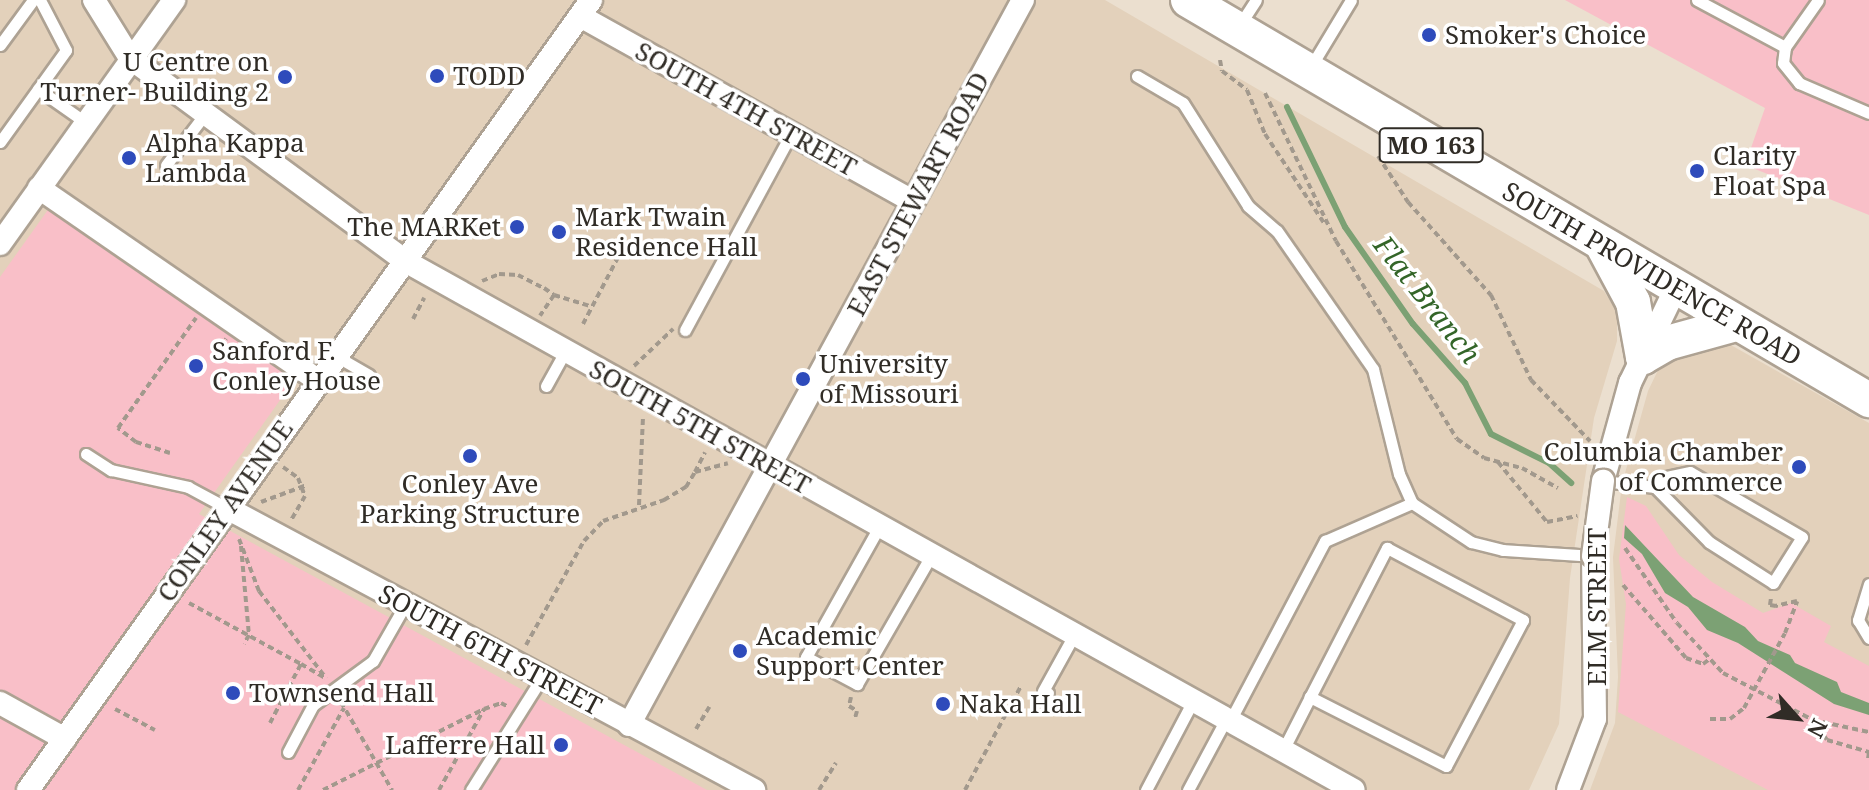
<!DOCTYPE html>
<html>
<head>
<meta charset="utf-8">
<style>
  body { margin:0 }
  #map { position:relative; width:1869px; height:790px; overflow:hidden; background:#ebdfcf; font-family:"Noto Serif",serif }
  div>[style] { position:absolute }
  .built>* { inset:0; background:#e3d1bb }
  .green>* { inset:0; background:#f9bfc8 }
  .water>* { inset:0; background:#7ca174 }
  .stream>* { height:6px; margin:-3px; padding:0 3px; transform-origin:3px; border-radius:3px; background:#7ca174 }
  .path>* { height:4px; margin-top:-2px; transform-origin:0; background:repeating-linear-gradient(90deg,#a2998d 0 6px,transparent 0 10px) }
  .roads { filter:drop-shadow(2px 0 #aea293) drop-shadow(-2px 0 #aea293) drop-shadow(0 2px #aea293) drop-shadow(0 -2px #aea293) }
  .service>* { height:11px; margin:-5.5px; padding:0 5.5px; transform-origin:5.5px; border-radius:5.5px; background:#fff }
  .minor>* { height:22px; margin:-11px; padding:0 11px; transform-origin:11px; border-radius:11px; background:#fff }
  .primary>* { height:34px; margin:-17px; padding:0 17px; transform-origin:17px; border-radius:17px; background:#fff }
  .bridges { filter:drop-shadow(2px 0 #aea293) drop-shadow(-2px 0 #aea293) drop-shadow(0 2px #aea293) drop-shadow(0 -2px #aea293) }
  .minor-bridge>* { height:22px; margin:-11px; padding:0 11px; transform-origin:11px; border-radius:11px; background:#fff }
  .dots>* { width:22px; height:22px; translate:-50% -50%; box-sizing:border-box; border:4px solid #fff; border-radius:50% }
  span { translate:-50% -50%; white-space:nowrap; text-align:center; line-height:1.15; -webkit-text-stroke:7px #fff; paint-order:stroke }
  .shield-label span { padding:2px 6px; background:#fff; border:2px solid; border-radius:6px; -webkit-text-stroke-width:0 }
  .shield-label { font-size:24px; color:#302c26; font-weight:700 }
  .poi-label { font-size:26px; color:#302c26 }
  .left { translate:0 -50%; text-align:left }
  .right { translate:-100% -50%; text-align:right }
  .street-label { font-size:26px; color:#302c26 }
  .water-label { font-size:28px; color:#336528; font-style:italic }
  .north { position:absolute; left:1757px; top:678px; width:80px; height:80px; -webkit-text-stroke:6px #fff; paint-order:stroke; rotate:117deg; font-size:22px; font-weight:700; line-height:32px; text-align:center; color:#302c26 }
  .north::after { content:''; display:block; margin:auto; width:28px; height:36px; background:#302c26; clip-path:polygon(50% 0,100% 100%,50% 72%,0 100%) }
</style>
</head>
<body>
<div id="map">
  <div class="built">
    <i style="clip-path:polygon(0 0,1105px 0,1604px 291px,1617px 312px,1617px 341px,1594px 418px,1570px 578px,1559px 724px,1529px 790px,0 790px)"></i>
    <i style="clip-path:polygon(1683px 318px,1869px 423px,1869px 790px,1590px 790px,1615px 723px,1618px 677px,1613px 557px,1622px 484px,1648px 391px)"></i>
  </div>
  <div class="green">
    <i style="clip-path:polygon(1565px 0,1869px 0,1869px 215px,1745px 165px,1765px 108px)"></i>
    <i style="clip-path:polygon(50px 207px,295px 379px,199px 514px,707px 790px,0 790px,0 277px)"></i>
    <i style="clip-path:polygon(1627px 497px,1646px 506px,1679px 555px,1712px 582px,1763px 613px,1791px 603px,1831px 626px,1824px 642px,1869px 666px,1869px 790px,1768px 790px,1618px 712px,1626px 604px,1619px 559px)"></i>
  </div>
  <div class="water">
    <i style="clip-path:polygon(1625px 525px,1693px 597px,1745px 627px,1758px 641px,1790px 655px,1795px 663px,1837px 682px,1841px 692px,1869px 703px,1869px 715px,1834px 704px,1738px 643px,1707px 630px,1688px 607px,1665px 593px,1642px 554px,1624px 538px)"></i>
  </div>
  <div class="stream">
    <i style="left:1287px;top:107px;width:133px;rotate:64.2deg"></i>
    <i style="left:1345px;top:227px;width:118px;rotate:55deg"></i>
    <i style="left:1413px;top:324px;width:79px;rotate:48.6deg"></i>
    <i style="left:1465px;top:383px;width:57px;rotate:63deg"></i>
    <i style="left:1491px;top:434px;width:65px;rotate:26.6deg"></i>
    <i style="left:1549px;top:463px;width:30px;rotate:42deg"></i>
  </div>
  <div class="path">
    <i style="left:1220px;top:60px;width:11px;rotate:80deg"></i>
    <i style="left:1222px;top:71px;width:31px;rotate:37deg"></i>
    <i style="left:1247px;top:90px;width:48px;rotate:67.8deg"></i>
    <i style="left:1265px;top:134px;width:110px;rotate:56.5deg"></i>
    <i style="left:1265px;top:93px;width:164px;rotate:64.4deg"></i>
    <i style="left:1336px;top:241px;width:232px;rotate:58.6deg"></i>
    <i style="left:1457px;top:439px;width:33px;rotate:35deg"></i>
    <i style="left:1484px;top:458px;width:39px;rotate:15deg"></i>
    <i style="left:1522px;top:468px;width:41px;rotate:29.1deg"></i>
    <i style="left:1378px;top:156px;width:55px;rotate:56.9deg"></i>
    <i style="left:1408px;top:202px;width:125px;rotate:48.3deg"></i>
    <i style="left:1491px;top:295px;width:94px;rotate:64.8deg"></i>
    <i style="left:1531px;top:380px;width:85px;rotate:46deg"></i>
    <i style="left:482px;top:281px;width:18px;rotate:-22deg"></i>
    <i style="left:499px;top:274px;width:19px;rotate:3deg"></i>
    <i style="left:518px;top:275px;width:29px;rotate:27deg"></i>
    <i style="left:544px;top:288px;width:12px;rotate:35deg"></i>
    <i style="left:554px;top:295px;width:25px;rotate:124deg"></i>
    <i style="left:554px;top:295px;width:38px;rotate:17deg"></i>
    <i style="left:413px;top:319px;width:24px;rotate:-62deg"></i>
    <i style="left:583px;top:324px;width:88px;rotate:-62.3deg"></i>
    <i style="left:219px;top:347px;width:11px;rotate:-49deg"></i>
    <i style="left:634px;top:366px;width:54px;rotate:-43.5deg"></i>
    <i style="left:170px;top:453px;width:36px;rotate:-162deg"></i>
    <i style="left:136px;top:442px;width:23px;rotate:-142deg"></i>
    <i style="left:118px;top:428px;width:135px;rotate:-54.7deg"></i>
    <i style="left:1498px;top:462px;width:77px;rotate:50.8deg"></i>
    <i style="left:1547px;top:522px;width:31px;rotate:-11deg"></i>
    <i style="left:283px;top:467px;width:19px;rotate:36deg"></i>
    <i style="left:298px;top:478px;width:19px;rotate:69deg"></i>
    <i style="left:305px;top:496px;width:28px;rotate:120deg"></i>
    <i style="left:695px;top:472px;width:22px;rotate:-63deg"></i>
    <i style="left:261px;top:502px;width:49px;rotate:-20.3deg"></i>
    <i style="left:639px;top:505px;width:89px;rotate:-87.4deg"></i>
    <i style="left:239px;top:539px;width:56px;rotate:69deg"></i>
    <i style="left:259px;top:591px;width:110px;rotate:52.4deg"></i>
    <i style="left:241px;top:546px;width:89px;rotate:84.9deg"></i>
    <i style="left:249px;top:635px;width:10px;rotate:119deg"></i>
    <i style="left:1625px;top:548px;width:91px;rotate:55.3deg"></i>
    <i style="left:1677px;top:623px;width:68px;rotate:47.4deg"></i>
    <i style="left:1723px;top:673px;width:102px;rotate:27.6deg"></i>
    <i style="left:1813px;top:720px;width:57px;rotate:12.1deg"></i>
    <i style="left:1623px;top:585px;width:96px;rotate:49.2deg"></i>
    <i style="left:1686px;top:658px;width:18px;rotate:19deg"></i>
    <i style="left:1703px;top:664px;width:9px;rotate:-36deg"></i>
    <i style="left:189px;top:603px;width:128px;rotate:28.6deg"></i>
    <i style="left:526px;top:645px;width:119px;rotate:-60.9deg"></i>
    <i style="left:584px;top:541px;width:28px;rotate:-46deg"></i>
    <i style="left:603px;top:521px;width:65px;rotate:-19deg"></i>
    <i style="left:664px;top:500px;width:26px;rotate:-31deg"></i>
    <i style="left:686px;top:487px;width:17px;rotate:-59deg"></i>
    <i style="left:695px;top:472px;width:34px;rotate:-15deg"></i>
    <i style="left:851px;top:697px;width:9px;rotate:103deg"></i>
    <i style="left:849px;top:706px;width:9px;rotate:32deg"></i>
    <i style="left:857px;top:711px;width:7px;rotate:106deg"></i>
    <i style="left:341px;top:702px;width:102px;rotate:59.9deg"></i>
    <i style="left:115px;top:709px;width:45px;rotate:27.7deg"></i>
    <i style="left:1710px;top:719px;width:20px"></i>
    <i style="left:1730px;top:719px;width:18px;rotate:-38deg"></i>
    <i style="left:1744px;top:708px;width:85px;rotate:-61.3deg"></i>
    <i style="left:1785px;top:633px;width:34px;rotate:-69deg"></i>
    <i style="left:1797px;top:601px;width:22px;rotate:167deg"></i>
    <i style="left:1776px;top:606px;width:6px;rotate:-171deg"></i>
    <i style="left:1770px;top:605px;width:7px;rotate:-82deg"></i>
    <i style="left:1813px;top:720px;width:24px;rotate:55deg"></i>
    <i style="left:1827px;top:740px;width:44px;rotate:15.9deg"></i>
    <i style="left:1869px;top:752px;width:7px;rotate:98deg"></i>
    <i style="left:270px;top:723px;width:67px;rotate:-62.3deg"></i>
    <i style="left:301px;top:664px;width:28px;rotate:30deg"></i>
    <i style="left:696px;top:729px;width:26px;rotate:-59deg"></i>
    <i style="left:298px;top:790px;width:94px;rotate:-60.7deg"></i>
    <i style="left:323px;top:790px;width:180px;rotate:-26.7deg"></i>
    <i style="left:439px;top:790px;width:93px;rotate:-60.9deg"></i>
    <i style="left:484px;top:709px;width:18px;rotate:-19deg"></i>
    <i style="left:501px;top:703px;width:7px;rotate:27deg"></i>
    <i style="left:819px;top:790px;width:32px;rotate:-58deg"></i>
    <i style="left:965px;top:790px;width:118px;rotate:-61.7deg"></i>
  </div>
  <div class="roads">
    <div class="service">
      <i style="left:1697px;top:0;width:100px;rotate:28.1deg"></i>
      <i style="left:1785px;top:47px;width:16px;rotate:97deg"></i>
      <i style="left:1783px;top:63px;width:26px;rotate:51deg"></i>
      <i style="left:1799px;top:83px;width:76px;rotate:23.2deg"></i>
      <i style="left:1239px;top:26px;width:31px;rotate:-57deg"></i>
      <i style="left:0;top:45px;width:56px;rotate:-53.7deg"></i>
      <i style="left:1785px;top:47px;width:57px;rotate:-54.9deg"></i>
      <i style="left:1310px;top:68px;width:79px;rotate:-58.9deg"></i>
      <i style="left:1137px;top:76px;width:53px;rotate:30.4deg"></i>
      <i style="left:1183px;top:103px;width:122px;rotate:57.7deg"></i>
      <i style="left:1248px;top:206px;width:38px;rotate:41deg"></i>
      <i style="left:1277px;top:231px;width:168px;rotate:55.2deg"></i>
      <i style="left:1373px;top:369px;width:108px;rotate:76.1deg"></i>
      <i style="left:1399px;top:474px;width:32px;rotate:66deg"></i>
      <i style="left:1412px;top:503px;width:71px;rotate:33.5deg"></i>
      <i style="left:1471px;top:542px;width:33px;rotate:14deg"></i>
      <i style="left:1503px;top:550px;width:90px;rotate:3.8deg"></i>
      <i style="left:38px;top:89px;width:57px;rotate:35.1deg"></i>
      <i style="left:0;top:142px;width:113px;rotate:-54.3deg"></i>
      <i style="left:66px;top:50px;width:56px;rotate:-117.5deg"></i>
      <i style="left:166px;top:165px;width:64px;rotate:-52.6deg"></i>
      <i style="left:685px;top:330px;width:223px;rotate:-61.6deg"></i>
      <i style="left:336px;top:356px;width:38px;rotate:30deg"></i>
      <i style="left:546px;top:386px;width:39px;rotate:-61deg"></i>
      <i style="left:86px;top:454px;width:30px;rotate:33deg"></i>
      <i style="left:111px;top:470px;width:79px;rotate:12.4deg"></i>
      <i style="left:188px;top:487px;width:44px;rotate:28.3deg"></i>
      <i style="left:1603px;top:481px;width:52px;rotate:6.6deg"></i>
      <i style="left:1655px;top:487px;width:77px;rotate:45.5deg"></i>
      <i style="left:1709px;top:542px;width:76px;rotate:32.6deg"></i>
      <i style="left:1773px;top:583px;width:54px;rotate:-57.8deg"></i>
      <i style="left:1802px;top:537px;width:129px;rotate:-149.9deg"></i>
      <i style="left:1690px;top:472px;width:30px;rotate:168deg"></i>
      <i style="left:1661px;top:478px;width:11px;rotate:124deg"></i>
      <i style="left:879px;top:527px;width:149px;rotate:119.3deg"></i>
      <i style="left:806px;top:657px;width:58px;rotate:27.9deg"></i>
      <i style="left:857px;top:684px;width:148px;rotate:-60deg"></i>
      <i style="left:1869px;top:584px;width:38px;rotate:107deg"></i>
      <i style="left:1858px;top:620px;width:21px;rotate:59deg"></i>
      <i style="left:1048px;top:693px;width:5px;rotate:-158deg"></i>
      <i style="left:1043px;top:691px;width:64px;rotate:-61deg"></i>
      <i style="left:1230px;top:721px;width:204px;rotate:-62.2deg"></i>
      <i style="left:1325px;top:541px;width:95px;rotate:-23.6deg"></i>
      <i style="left:1283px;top:750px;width:59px;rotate:-63deg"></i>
      <i style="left:1310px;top:697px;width:168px;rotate:-62.7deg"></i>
      <i style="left:1387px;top:548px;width:154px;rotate:27.9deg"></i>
      <i style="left:1523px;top:620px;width:165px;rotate:117.8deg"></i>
      <i style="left:1446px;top:766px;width:153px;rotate:-153.1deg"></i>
      <i style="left:288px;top:752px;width:53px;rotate:-62deg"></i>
      <i style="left:313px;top:705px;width:74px;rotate:-36.3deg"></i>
      <i style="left:373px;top:661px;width:64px;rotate:-60.3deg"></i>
      <i style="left:471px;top:790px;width:131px;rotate:-57.8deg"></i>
      <i style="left:1146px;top:790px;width:101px;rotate:-62.2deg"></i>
      <i style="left:1188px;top:790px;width:81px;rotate:-61.8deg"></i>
    </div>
    <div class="minor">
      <i style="left:94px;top:0;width:68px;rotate:58.2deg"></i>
      <i style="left:130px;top:58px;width:342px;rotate:36.4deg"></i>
      <i style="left:405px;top:261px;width:1086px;rotate:29.14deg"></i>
      <i style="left:580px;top:16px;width:380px;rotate:29.1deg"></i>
      <i style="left:39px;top:188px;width:338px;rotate:34.6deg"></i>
      <i style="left:0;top:244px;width:300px;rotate:-54.5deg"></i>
      <i style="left:1603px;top:481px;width:102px;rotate:-74.6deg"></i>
      <i style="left:1630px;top:383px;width:103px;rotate:-64.2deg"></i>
      <i style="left:227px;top:508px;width:598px;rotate:28.15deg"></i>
      <i style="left:0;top:703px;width:74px;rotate:29deg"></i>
      <i style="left:629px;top:725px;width:825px;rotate:-61.48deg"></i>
      <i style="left:28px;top:790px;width:970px;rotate:-54.52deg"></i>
      <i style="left:1568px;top:790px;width:76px;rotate:-69.2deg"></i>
      <i style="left:1595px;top:719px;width:163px;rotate:-90.7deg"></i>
    </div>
    <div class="primary">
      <i style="left:1188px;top:0;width:790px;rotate:30.43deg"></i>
      <i style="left:1604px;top:248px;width:61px;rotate:61.8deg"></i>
      <i style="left:1633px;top:302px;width:56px;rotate:79.7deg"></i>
      <i style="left:1643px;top:357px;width:28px;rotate:-30deg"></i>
      <i style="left:1667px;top:343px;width:72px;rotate:-15.4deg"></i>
    </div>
  </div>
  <div class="bridges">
    <div class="minor-bridge">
      <i style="left:1593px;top:556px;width:76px;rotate:-82.4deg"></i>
    </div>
  </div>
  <div class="dots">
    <i style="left:1429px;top:35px;background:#2e4bbb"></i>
    <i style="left:437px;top:76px;background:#2e4bbb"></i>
    <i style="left:285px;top:77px;background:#2e4bbb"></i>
    <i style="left:129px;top:158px;background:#2e4bbb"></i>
    <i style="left:1697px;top:171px;background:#2e4bbb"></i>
    <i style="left:517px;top:227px;background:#2e4bbb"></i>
    <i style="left:559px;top:232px;background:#2e4bbb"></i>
    <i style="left:196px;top:366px;background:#2e4bbb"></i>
    <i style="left:803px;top:379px;background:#2e4bbb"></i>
    <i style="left:470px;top:456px;background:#2e4bbb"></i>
    <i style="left:1799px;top:467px;background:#2e4bbb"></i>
    <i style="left:740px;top:651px;background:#2e4bbb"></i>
    <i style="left:233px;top:693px;background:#2e4bbb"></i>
    <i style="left:943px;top:704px;background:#2e4bbb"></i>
    <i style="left:561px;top:745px;background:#2e4bbb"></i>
  </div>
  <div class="shield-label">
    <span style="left:1431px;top:145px">MO 163</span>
  </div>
  <div class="poi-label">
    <span class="left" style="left:1445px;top:35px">Smoker's Choice</span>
    <span class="right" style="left:269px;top:77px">U Centre on<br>Turner- Building 2</span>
    <span class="left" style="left:453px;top:76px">TODD</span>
    <span class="left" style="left:145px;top:158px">Alpha Kappa<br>Lambda</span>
    <span class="left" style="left:1713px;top:171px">Clarity<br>Float Spa</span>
    <span class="left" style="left:575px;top:232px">Mark Twain<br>Residence Hall</span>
    <span class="right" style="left:501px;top:227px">The MARKet</span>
    <span class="left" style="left:212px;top:366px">Sanford F.<br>Conley House</span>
    <span class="left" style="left:819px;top:379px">University<br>of Missouri</span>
    <span class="right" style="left:1783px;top:467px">Columbia Chamber<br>of Commerce</span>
    <span style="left:470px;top:499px">Conley Ave<br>Parking Structure</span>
    <span class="left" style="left:756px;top:651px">Academic<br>Support Center</span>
    <span class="left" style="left:249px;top:693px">Townsend Hall</span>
    <span class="left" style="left:959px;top:704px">Naka Hall</span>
    <span class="right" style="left:545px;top:745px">Lafferre Hall</span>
  </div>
  <div class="street-label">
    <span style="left:746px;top:109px;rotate:29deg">SOUTH 4TH STREET</span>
    <span style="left:918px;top:194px;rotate:-62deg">EAST STEWART ROAD</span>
    <span style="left:1652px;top:274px;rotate:30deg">SOUTH PROVIDENCE ROAD</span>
    <span style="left:700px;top:427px;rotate:29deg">SOUTH 5TH STREET</span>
    <span style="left:225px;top:511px;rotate:-55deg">CONLEY AVENUE</span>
    <span style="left:1597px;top:607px;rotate:-90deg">ELM STREET</span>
    <span style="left:490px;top:650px;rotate:28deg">SOUTH 6TH STREET</span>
  </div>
  <div class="water-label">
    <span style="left:1428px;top:299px;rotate:52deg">Flat Branch</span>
  </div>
  <div class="north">N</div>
</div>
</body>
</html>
